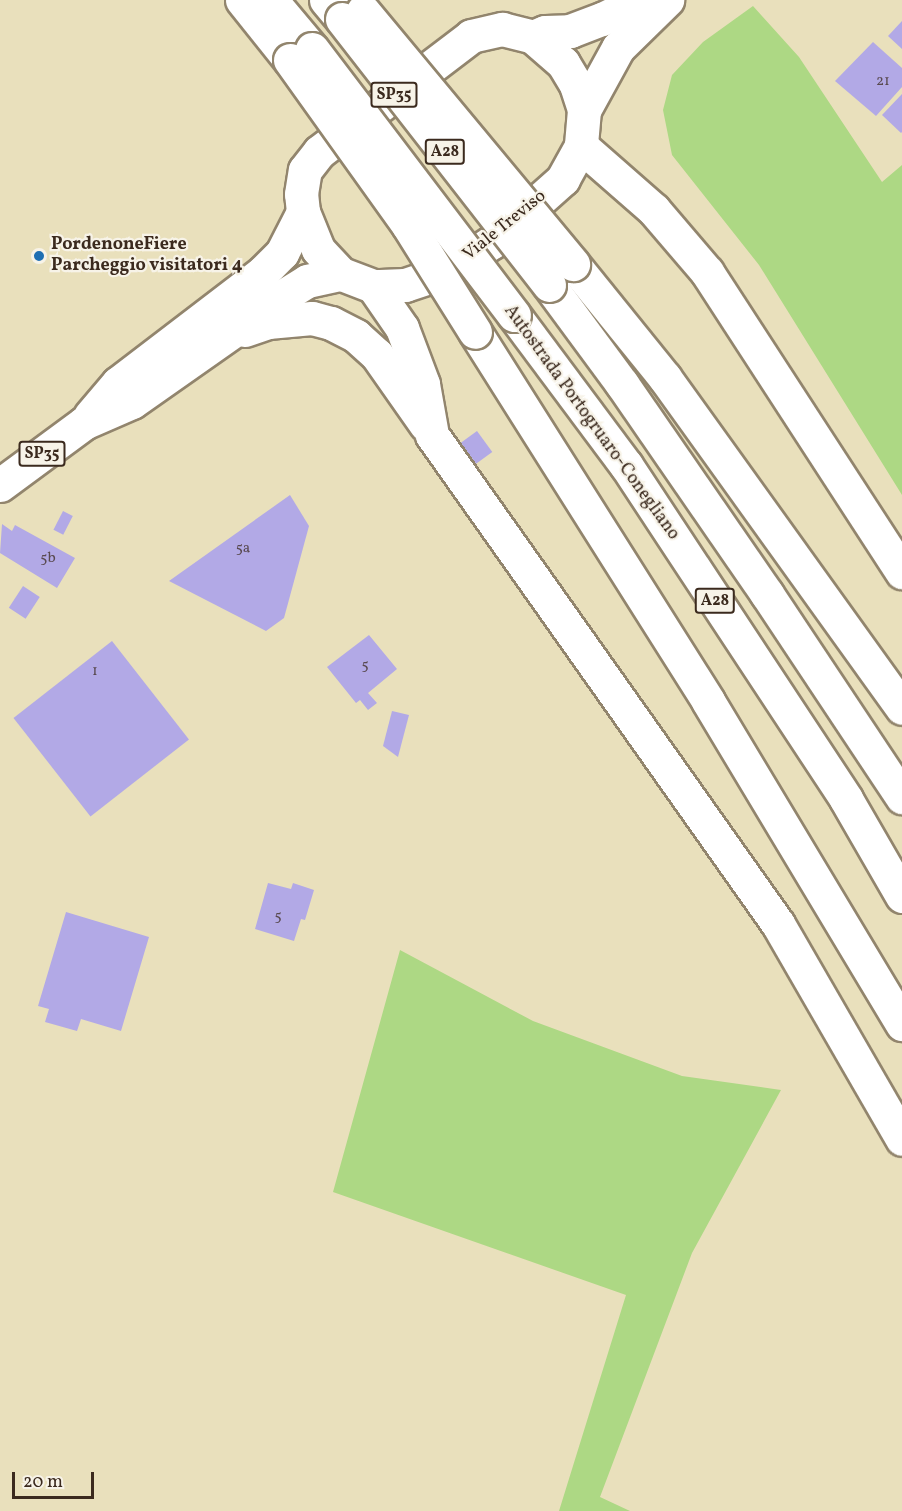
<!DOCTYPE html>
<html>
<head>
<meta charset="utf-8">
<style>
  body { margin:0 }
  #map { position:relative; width:902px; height:1511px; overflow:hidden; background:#e9e0bc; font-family:Vollkorn,serif }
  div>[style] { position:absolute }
  .green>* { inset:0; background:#add884 }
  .building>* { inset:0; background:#b2a9e6; transform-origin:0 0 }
  .roads { filter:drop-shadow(2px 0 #92856d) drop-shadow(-2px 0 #92856d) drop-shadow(0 2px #92856d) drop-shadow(0 -2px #92856d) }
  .major>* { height:33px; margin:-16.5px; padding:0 16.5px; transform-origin:16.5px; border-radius:16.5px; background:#fff }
  .highway>* { height:33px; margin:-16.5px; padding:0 16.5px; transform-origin:16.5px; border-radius:16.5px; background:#fff }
  .bridges { filter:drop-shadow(2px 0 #92856d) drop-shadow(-2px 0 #92856d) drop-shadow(0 2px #92856d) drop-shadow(0 -2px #92856d) }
  .highway-bridge>* { height:33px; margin:-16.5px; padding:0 16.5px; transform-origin:16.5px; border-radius:16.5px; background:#fff }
  .dots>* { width:16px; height:16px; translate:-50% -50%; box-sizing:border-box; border:3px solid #f7f3e8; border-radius:50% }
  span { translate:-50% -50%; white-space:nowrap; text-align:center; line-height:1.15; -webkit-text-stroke:4.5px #f7f3e8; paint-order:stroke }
  .number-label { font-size:15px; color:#594a50 }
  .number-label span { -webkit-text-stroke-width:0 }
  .shield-label span { padding:2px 4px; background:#f7f3e8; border:2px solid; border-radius:4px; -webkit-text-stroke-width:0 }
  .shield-label { font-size:16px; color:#3b2a1e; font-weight:700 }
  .street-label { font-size:18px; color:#3b2a1e }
  .poi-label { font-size:18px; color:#3b2a1e; font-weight:700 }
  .left { translate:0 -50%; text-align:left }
  .scale { position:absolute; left:12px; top:1472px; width:82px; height:27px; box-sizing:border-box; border:3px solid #3b2a1e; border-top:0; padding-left:8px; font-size:18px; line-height:21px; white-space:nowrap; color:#3b2a1e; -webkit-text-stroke:4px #f7f3e8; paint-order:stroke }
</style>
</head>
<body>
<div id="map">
  <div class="green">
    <i style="clip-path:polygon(753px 6px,799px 57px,882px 182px,902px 165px,902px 495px,759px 265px,672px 155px,663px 110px,672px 75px,703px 42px)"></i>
    <i style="clip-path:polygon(400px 950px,533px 1021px,682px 1076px,781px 1090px,692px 1253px,600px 1497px,630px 1511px,559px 1511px,626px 1295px,333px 1192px)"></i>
  </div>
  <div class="building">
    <i style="clip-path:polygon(902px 21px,902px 49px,888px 36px)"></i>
    <i style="clip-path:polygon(873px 42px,902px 68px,902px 87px,876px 116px,835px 81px)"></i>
    <i style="clip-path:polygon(902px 94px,902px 132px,901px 133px,882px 115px)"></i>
    <i style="left:477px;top:431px;width:26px;height:20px;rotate:54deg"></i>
    <i style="clip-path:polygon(290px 495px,309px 526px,284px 618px,266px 631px,169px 581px)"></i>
    <i style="left:63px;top:511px;width:11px;height:21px;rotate:27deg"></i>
    <i style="clip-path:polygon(2px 524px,12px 531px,15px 525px,75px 558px,57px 588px,0 553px)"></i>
    <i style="left:23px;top:586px;width:20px;height:26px;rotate:33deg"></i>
    <i style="clip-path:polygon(369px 635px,397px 669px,368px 693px,377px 703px,368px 710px,360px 700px,356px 703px,327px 667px)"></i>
    <i style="left:112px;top:641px;width:125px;height:125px;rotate:52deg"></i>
    <i style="clip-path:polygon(392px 711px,409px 715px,398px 757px,383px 746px)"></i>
    <i style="clip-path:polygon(268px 883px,291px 889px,293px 883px,314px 890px,305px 920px,301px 919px,294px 941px,255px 929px)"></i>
    <i style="clip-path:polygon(66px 912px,149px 937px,121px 1031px,81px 1019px,77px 1031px,45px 1022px,49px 1009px,38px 1006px)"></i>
  </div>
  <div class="roads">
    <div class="major">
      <i style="left:502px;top:29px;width:32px;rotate:14deg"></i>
      <i style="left:533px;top:37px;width:40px;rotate:41deg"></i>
      <i style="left:563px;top:63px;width:26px;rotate:59deg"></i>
      <i style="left:576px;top:85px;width:26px;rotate:72deg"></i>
      <i style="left:584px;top:110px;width:36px;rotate:95deg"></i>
      <i style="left:581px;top:146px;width:38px;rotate:119deg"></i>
      <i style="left:563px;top:179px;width:95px;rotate:138.4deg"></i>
      <i style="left:492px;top:242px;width:50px;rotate:146.3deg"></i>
      <i style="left:450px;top:270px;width:47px;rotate:161.6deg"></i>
      <i style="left:405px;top:285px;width:32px;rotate:178deg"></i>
      <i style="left:373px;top:286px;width:34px;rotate:-159deg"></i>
      <i style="left:341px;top:274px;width:34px;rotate:-133deg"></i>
      <i style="left:318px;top:249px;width:40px;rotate:-112deg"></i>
      <i style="left:303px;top:212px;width:18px;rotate:-96deg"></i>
      <i style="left:301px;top:194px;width:24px;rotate:-81deg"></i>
      <i style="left:305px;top:170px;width:23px;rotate:-52deg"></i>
      <i style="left:319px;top:152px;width:191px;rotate:-37.3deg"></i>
      <i style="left:471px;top:36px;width:32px;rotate:-13deg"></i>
      <i style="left:533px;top:37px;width:13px;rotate:-23deg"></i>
      <i style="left:545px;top:32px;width:25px;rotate:-2deg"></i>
      <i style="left:570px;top:31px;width:34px;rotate:-21deg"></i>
      <i style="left:602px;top:19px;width:43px;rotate:-26deg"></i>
      <i style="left:584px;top:110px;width:71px;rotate:-61.3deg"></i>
      <i style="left:618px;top:48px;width:69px;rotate:-44.4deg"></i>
      <i style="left:581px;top:146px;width:97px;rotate:41.2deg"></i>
      <i style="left:654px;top:210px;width:82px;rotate:49.5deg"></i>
      <i style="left:707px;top:272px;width:358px;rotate:57deg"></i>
      <i style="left:373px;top:286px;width:51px;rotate:55.4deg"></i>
      <i style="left:402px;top:328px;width:60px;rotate:69.4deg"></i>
      <i style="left:423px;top:384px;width:52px;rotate:80deg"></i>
      <i style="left:432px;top:435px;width:599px;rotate:54.72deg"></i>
      <i style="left:778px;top:924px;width:248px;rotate:60deg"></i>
      <i style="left:245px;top:330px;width:24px;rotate:-19deg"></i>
      <i style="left:268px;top:322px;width:44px;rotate:-5.2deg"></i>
      <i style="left:312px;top:318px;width:20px;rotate:15deg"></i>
      <i style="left:331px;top:323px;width:28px;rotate:27deg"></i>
      <i style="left:356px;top:336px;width:28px;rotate:42deg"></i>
      <i style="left:377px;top:355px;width:85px;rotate:55deg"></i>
      <i style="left:90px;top:416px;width:43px;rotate:-49.7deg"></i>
      <i style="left:118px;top:383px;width:183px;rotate:-37.4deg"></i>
      <i style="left:263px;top:272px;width:27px;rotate:-45deg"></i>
      <i style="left:282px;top:253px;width:46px;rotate:-62.9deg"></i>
      <i style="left:0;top:485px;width:104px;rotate:-36.4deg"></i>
      <i style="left:84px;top:423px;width:52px;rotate:-23.6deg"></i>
      <i style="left:132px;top:402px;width:184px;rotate:-35.1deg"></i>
      <i style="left:283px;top:296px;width:28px;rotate:-32deg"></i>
      <i style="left:307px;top:281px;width:35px;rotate:-12deg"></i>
    </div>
    <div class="highway">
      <i style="left:242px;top:0;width:77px;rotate:51.3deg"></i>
      <i style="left:271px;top:0;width:64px;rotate:50.1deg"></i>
      <i style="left:326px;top:0;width:25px;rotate:50deg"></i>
      <i style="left:573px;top:264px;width:146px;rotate:51.1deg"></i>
      <i style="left:665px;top:378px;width:406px;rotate:54.3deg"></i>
      <i style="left:549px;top:285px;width:123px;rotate:53.6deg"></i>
      <i style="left:622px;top:384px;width:255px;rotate:55.4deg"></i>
      <i style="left:767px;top:594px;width:244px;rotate:56.4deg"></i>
      <i style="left:514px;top:315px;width:187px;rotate:53.3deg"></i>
      <i style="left:626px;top:465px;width:400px;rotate:56.6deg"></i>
      <i style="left:846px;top:799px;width:112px;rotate:60deg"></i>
      <i style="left:475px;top:332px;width:436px;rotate:57.7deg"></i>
      <i style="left:708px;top:701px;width:377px;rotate:59deg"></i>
    </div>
  </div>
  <div class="bridges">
    <div class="highway-bridge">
      <i style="left:363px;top:11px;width:329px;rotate:50.3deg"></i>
      <i style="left:342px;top:19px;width:337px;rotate:52.1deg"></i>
      <i style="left:312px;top:49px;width:334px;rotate:52.8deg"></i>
      <i style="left:290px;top:60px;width:203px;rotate:54.4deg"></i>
      <i style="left:408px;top:225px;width:126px;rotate:57.9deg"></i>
    </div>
  </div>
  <div class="dots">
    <i style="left:39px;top:256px;background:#1f6fb2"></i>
  </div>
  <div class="number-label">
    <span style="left:883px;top:82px">21</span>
    <span style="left:243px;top:549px">5a</span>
    <span style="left:48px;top:559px">5b</span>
    <span style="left:365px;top:666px">5</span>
    <span style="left:95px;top:672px">1</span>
    <span style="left:278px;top:917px">5</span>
  </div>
  <div class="shield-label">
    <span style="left:394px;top:95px">SP35</span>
    <span style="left:445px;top:152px">A28</span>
    <span style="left:42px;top:454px">SP35</span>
    <span style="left:715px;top:601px">A28</span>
  </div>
  <div class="street-label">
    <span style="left:505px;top:226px;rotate:-39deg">Viale Treviso</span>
    <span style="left:591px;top:423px;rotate:54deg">Autostrada Portogruaro-Conegliano</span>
  </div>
  <div class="poi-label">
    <span class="left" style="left:51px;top:256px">PordenoneFiere<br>Parcheggio visitatori 4</span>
  </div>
  <div class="scale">20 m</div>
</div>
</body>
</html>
